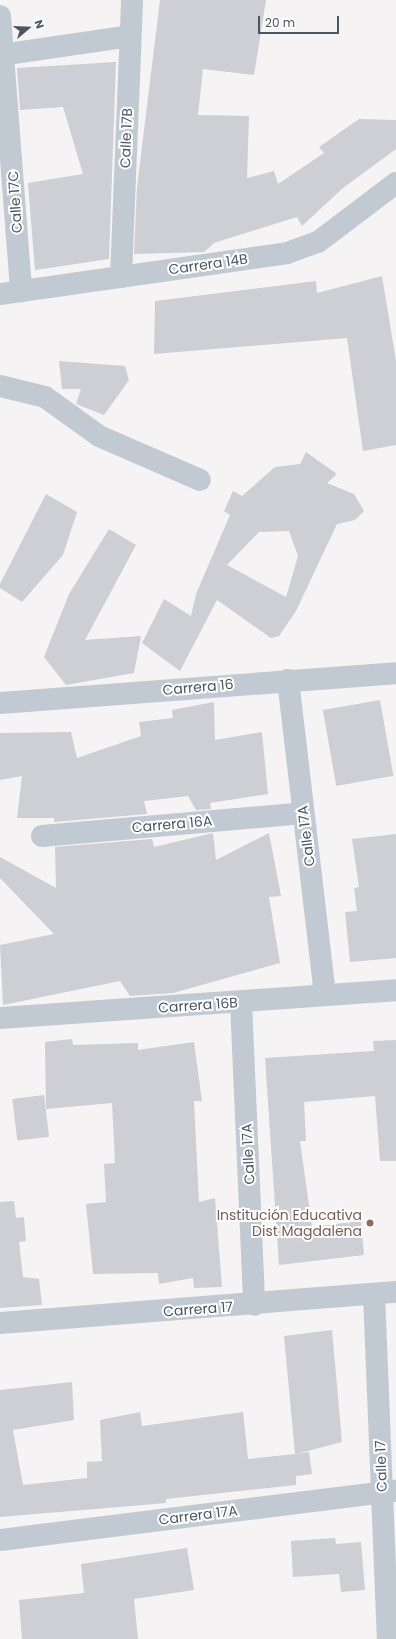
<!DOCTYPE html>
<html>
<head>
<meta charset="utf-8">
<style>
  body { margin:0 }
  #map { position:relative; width:396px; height:1639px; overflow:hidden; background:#f5f3f3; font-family:Poppins,sans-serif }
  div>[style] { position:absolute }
  .building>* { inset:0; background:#cdcfd5; transform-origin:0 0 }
  .street>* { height:22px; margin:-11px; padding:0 11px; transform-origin:11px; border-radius:11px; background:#c1cad2 }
  .dots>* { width:11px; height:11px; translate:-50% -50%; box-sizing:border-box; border:2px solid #fff; border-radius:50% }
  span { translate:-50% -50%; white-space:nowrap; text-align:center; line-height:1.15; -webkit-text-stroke:4px #fff; paint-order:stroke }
  .street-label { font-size:14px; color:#4a5661 }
  .education-label { font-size:14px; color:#785e54 }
  .right { translate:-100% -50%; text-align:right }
  .north { position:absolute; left:8px; top:8px; width:40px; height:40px; -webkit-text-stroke:3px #fff; paint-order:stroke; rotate:71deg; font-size:11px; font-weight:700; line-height:16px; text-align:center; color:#4a5661 }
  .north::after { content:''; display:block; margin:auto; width:14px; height:18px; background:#4a5661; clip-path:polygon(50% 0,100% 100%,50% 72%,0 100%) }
  .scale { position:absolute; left:258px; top:16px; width:81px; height:18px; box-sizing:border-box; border:2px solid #4a5661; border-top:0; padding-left:5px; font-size:12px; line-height:14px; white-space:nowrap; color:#4a5661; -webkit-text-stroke:3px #fff; paint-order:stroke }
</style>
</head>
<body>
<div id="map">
  <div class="building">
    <i style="clip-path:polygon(160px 0,266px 0,254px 75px,203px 69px,198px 115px,249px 116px,247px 178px,274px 171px,278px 184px,324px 153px,319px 147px,359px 119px,396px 120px,396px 149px,343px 188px,302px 226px,297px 217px,214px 243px,204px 252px,134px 254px,137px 187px)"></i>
    <i style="clip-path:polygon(116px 62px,109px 259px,35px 270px,28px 183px,83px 174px,63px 107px,20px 110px,17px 68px)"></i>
    <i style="clip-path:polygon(382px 276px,396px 361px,396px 445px,363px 451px,347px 338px,154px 354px,155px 301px,316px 281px,317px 293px)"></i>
    <i style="clip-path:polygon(59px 361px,125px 366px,129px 380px,104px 415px,76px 404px,81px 389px,62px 389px)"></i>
    <i style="clip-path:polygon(evenodd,306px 452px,337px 474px,327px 483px,354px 494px,364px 511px,355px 520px,337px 524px,296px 611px,279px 636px,271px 638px,217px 600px,180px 671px,142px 643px,164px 599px,191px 616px,196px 594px,230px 515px,224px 511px,233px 491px,242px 496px,275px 467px,300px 464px,306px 452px,289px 531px,298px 556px,286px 597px,227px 565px,259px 532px,289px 531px)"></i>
    <i style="clip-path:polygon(46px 494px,77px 512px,63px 555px,22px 602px,0 588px,0 584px)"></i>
    <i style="clip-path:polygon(109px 529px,136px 545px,85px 640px,141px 636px,134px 673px,66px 685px,44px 657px,69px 594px)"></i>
    <i style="left:380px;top:700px;width:77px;height:58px;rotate:80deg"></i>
    <i style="clip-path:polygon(214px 702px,215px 740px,262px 732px,268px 794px,210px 803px,211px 809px,196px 810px,188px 796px,144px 801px,147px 814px,54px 822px,54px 818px,17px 818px,22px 776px,0 780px,0 733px,71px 732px,77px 758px,141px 736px,139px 722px,173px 718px,172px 710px)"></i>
    <i style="clip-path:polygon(213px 833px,216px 860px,269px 833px,281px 896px,269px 897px,280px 963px,173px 993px,130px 996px,120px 981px,3px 1005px,0 945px,54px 934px,0 878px,0 857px,56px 888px,55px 847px,152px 839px,154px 847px)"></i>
    <i style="clip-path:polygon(396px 834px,396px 958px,350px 962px,345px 912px,357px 911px,354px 888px,359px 887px,352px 839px)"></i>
    <i style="clip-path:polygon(72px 1039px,73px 1045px,138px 1043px,138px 1050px,194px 1042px,202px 1101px,194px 1101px,199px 1202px,215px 1198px,222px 1287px,194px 1288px,193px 1278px,159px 1284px,158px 1273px,93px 1274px,86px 1204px,106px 1202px,104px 1164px,115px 1163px,112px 1103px,46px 1109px,45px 1042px)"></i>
    <i style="clip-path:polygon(396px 1040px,396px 1161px,380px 1161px,375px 1096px,304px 1102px,306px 1141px,300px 1141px,312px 1227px,361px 1221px,364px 1255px,279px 1265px,265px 1058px,374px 1051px,373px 1041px)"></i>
    <i style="left:44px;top:1095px;width:42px;height:32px;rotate:83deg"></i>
    <i style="clip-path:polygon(14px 1201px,16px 1218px,24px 1217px,26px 1241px,19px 1242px,23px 1277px,39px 1279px,42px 1305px,0 1308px,0 1202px)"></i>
    <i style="clip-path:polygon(332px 1330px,342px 1442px,296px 1454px,309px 1452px,312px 1474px,296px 1476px,296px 1485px,166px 1499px,166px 1503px,0 1517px,0 1390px,72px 1382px,74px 1420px,13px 1430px,23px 1485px,87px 1478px,87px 1462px,102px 1461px,100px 1420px,140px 1412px,142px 1426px,243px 1412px,248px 1459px,295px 1454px,284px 1336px)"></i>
    <i style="clip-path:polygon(335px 1538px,336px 1544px,361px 1542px,365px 1590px,341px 1592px,339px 1574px,293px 1577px,291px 1541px)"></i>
    <i style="clip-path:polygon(187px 1548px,194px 1590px,134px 1599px,138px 1639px,22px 1639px,19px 1600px,84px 1593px,81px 1564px)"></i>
  </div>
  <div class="street">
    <i style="left:0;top:16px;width:276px;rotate:85.6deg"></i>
    <i style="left:0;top:55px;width:131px;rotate:-8.3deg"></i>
    <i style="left:121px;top:277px;width:277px;rotate:-87.7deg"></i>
    <i style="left:0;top:294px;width:290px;rotate:-8.1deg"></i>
    <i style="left:287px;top:253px;width:33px;rotate:-20deg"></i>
    <i style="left:318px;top:242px;width:98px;rotate:-37.1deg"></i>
    <i style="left:0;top:386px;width:46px;rotate:13.7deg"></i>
    <i style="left:45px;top:397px;width:67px;rotate:35.8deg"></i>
    <i style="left:99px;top:436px;width:110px;rotate:23.5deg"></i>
    <i style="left:288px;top:680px;width:315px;rotate:83.3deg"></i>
    <i style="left:0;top:703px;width:397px;rotate:-4.3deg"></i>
    <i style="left:42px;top:836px;width:262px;rotate:-5deg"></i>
    <i style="left:241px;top:1002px;width:303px;rotate:87.5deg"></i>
    <i style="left:0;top:1018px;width:397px;rotate:-4deg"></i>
    <i style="left:374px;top:1294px;width:345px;rotate:87.7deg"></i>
    <i style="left:0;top:1323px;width:397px;rotate:-4.5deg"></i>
    <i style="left:0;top:1540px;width:399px;rotate:-7.1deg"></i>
  </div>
  <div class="dots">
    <i style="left:370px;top:1223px;background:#8d6e63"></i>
  </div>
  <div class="street-label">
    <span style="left:126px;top:138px;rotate:-88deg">Calle 17B</span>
    <span style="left:15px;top:202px;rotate:-94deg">Calle 17C</span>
    <span style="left:208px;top:264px;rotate:-8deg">Carrera 14B</span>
    <span style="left:198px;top:687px;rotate:-5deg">Carrera 16</span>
    <span style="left:172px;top:824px;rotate:-5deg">Carrera 16A</span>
    <span style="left:306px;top:836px;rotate:-97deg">Calle 17A</span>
    <span style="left:198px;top:1005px;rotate:-4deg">Carrera 16B</span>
    <span style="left:248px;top:1154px;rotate:-93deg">Calle 17A</span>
    <span style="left:198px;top:1309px;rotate:-4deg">Carrera 17</span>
    <span style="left:381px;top:1466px;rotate:-92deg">Calle 17</span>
    <span style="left:198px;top:1515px;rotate:-7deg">Carrera 17A</span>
  </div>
  <div class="education-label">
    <span class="right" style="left:362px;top:1223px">Institución Educativa<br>Dist Magdalena</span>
  </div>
  <div class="north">N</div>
  <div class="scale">20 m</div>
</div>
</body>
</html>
